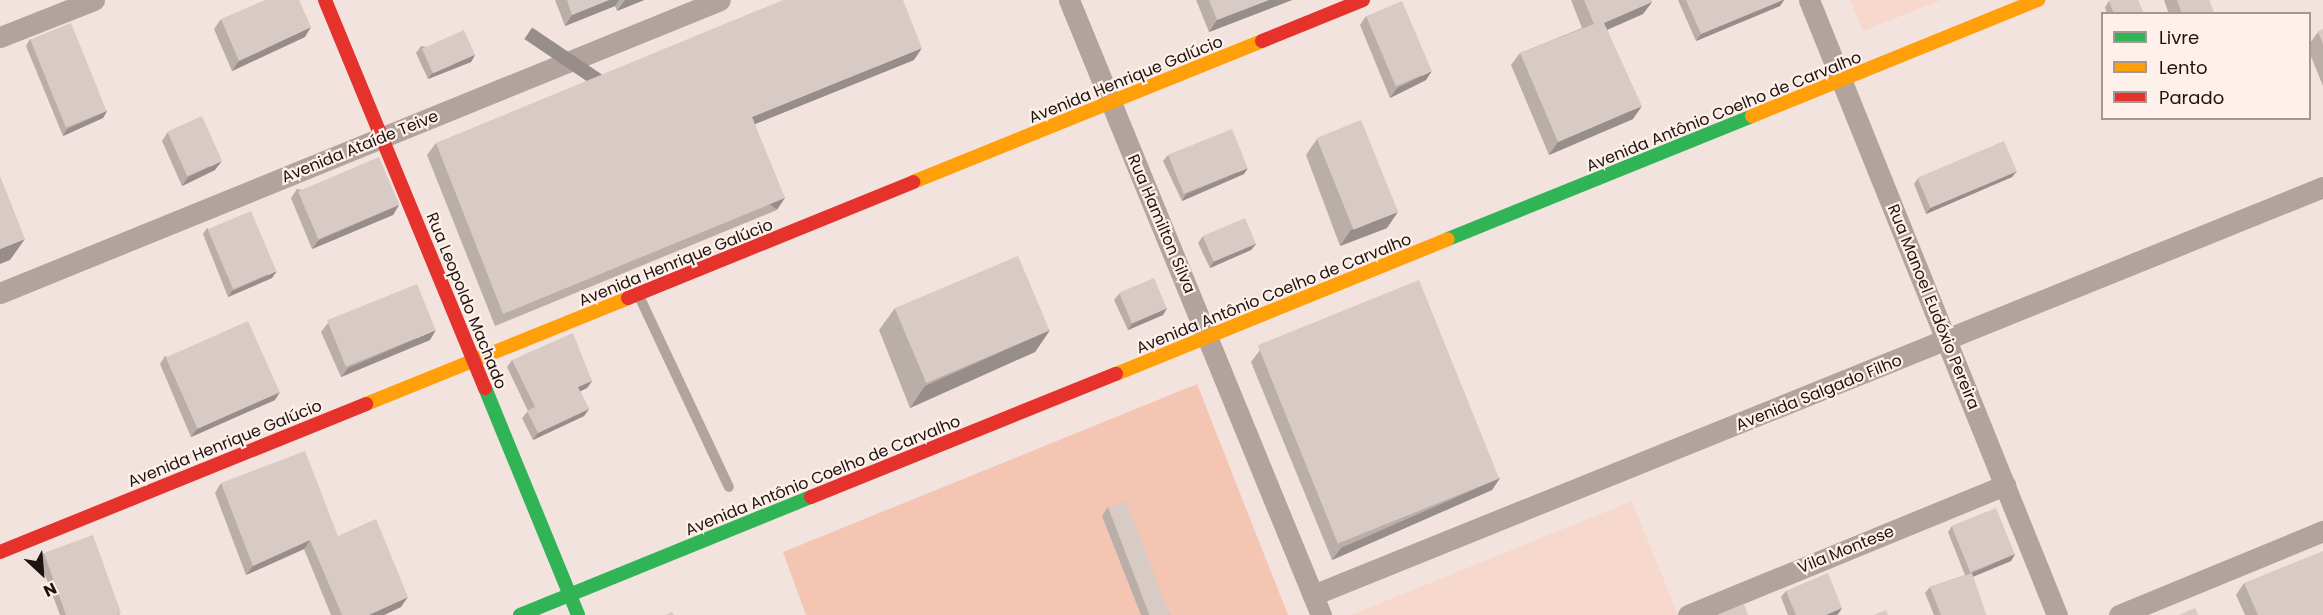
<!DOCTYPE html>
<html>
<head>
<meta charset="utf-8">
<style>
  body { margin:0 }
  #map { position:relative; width:2323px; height:615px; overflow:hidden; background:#f3e3de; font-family:Poppins,sans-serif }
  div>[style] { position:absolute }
  .built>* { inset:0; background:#f7d8cd }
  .green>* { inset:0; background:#f5c5b4 }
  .lane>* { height:10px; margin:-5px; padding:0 5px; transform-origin:5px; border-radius:5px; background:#b2a39e }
  .street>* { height:21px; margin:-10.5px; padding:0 10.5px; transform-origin:10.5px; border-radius:10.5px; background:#b2a39e }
  .fast>* { height:14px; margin:-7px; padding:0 7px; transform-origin:7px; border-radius:7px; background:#30b455 }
  .slow>* { height:14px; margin:-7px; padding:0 7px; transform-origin:7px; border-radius:7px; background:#ff9f0a }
  .jam>* { height:14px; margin:-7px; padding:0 7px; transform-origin:7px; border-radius:7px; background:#e5322d }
  .wall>* { inset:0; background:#baaea9 }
  .shaded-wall>* { inset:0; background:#978d8a; transform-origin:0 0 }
  .building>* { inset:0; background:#d8cac5; transform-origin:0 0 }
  span { translate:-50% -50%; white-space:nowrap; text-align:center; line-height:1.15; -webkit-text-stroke:4.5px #fef0ea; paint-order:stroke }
  .street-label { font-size:16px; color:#201410 }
  .legend { position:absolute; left:2101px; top:12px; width:210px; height:108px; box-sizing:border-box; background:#fef0ea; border:2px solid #a59893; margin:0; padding:8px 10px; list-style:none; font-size:18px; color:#201410 }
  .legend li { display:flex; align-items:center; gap:12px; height:30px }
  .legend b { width:30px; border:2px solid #a59893 }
  .north { position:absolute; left:12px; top:543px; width:60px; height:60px; -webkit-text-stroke:4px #fef0ea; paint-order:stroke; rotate:154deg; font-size:16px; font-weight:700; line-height:24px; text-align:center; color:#201410 }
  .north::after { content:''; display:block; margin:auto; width:21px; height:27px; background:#201410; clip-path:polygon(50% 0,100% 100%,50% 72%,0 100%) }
</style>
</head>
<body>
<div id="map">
  <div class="built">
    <i style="clip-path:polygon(1850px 0,1941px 0,1863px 31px)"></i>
    <i style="clip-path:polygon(1632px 501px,1678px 615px,1351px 615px)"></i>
  </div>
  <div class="green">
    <i style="clip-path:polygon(1197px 384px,1288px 615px,806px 615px,783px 552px)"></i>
  </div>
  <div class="lane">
    <i style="left:639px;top:296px;width:211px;rotate:64.8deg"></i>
  </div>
  <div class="street">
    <i style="left:1069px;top:0;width:665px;rotate:67.72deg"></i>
    <i style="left:1809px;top:0;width:663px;rotate:68.04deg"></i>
    <i style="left:0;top:37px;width:101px;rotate:-21.5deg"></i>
    <i style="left:0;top:293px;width:777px;rotate:-22.14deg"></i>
    <i style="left:1313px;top:595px;width:1089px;rotate:-22deg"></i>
    <i style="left:1688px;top:615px;width:343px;rotate:-22.3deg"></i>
    <i style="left:2119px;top:615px;width:221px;rotate:-22.4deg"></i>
  </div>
  <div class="fast">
    <i style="left:1448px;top:239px;width:328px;rotate:-22deg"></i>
    <i style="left:485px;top:388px;width:245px;rotate:67.7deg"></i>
    <i style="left:520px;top:615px;width:314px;rotate:-22.1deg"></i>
  </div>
  <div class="slow">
    <i style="left:1752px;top:116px;width:309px;rotate:-22.1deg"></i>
    <i style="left:913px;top:182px;width:376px;rotate:-22deg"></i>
    <i style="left:1116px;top:374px;width:358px;rotate:-22.1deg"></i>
    <i style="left:366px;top:404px;width:283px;rotate:-22deg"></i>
  </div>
  <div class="jam">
    <i style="left:325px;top:0;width:420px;rotate:67.6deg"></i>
    <i style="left:1262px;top:41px;width:109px;rotate:-22.1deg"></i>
    <i style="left:628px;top:298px;width:308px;rotate:-22.1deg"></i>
    <i style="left:811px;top:497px;width:329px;rotate:-22deg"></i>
    <i style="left:0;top:552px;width:395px;rotate:-22deg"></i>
  </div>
  <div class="wall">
    <i style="clip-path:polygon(555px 0,644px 0,617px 11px,615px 6px,565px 26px)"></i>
    <i style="clip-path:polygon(1196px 0,1292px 0,1209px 32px)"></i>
    <i style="clip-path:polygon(1571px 0,1651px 0,1652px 2px,1643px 14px,1607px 30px,1633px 119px,1549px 155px,1511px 65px,1520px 53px,1582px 28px)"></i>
    <i style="clip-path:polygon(1678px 0,1784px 0,1780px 6px,1696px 41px)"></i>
    <i style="clip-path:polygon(2164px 0,2209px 0,2214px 14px,2169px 14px)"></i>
    <i style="clip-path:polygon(2109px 1px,2144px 14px,2107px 14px,2105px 7px)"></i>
    <i style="clip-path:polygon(1366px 16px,1426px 80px,1390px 98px,1360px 25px)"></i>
    <i style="clip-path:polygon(221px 19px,305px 37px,232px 71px,214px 29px)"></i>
    <i style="clip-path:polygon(2323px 29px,2323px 86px,2310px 54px,2310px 43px,2318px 32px)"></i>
    <i style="clip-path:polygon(30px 39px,107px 111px,103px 118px,63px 136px,26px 46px)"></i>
    <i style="clip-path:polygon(421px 46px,475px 55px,471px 62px,428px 79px,416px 53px)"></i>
    <i style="clip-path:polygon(914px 60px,755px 124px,777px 210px,495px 326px,427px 155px,436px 143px)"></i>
    <i style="clip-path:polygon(168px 132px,215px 170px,182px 186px,162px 141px)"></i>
    <i style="clip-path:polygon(1317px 139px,1387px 228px,1340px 246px,1306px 155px)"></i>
    <i style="clip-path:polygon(1168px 155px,1244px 174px,1182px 201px,1163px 161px)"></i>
    <i style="clip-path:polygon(2017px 171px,2012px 177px,1926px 214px,1914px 184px,1918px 178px)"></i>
    <i style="clip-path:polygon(297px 189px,399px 205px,393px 215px,312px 249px,291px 198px)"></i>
    <i style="clip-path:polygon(207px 228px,272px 278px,228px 297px,203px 234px)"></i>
    <i style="clip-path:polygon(1203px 236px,1256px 244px,1251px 250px,1210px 268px,1198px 243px)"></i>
    <i style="clip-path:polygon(1119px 294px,1167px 308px,1163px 315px,1128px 330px,1114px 300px)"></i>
    <i style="clip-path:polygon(895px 308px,1050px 330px,1035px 352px,910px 408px,879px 330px)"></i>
    <i style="clip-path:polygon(328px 323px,430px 340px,341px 377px,321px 332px)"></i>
    <i style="clip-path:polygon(1260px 350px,1500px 478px,1492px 490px,1332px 560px,1251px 362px)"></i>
    <i style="clip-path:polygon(165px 356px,275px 400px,191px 437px,160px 364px)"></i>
    <i style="clip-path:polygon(512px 360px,592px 381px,587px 388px,580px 391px,589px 409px,584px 416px,533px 440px,522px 418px,528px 411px,507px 367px)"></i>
    <i style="clip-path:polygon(221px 483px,338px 536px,401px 607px,384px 615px,331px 615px,304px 549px,246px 575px,215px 493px)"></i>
    <i style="clip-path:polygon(1108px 507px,1170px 615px,1141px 615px,1102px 516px)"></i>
    <i style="clip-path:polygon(1952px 526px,2015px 554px,2011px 561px,1973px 577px,1986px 615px,1934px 615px,1925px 593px,1930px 587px,1965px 575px,1948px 532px)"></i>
    <i style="clip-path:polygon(44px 553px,120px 615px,60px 615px,39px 559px)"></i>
    <i style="clip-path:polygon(2244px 583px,2323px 615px,2245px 615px,2236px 595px)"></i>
    <i style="clip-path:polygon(1786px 591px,1842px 608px,1838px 614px,1836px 615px,1788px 615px,1781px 597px)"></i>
  </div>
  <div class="shaded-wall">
    <i style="clip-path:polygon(609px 0,619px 0,615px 6px,565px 26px,572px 15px)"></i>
    <i style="clip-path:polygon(625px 0,644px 0,617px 11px)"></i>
    <i style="clip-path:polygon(1269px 0,1292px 0,1209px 32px,1217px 20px)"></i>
    <i style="clip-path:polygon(1783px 0,1784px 0,1780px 6px,1696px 41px,1701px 34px)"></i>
    <i style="clip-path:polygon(1652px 2px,1643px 14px,1595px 35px,1604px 23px)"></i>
    <i style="clip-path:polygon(311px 27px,305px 37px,232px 71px,239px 61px)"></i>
    <i style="clip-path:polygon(922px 48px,914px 60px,743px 129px,752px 117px)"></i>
    <i style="clip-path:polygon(475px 55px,471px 62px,428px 79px,432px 73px)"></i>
    <i style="clip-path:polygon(1432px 71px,1426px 80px,1390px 98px,1397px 88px)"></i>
    <i style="clip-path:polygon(1642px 106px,1633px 119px,1549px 155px,1558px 142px)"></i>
    <i style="clip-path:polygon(107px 111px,103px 118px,63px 136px,67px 129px)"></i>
    <i style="clip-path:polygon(222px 161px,215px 170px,182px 186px,188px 177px)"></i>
    <i style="clip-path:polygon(1248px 168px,1244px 174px,1182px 201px,1186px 194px)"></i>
    <i style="clip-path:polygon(2017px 171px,2012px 177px,1926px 214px,1930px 208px)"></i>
    <i style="left:785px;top:198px;width:14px;height:305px;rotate:124deg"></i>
    <i style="clip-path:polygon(399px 205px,393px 215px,312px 249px,319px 240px)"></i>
    <i style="clip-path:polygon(1398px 212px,1387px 228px,1340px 246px,1351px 230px)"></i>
    <i style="clip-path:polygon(25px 239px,10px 260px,0 264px,0 249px)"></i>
    <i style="clip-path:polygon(1256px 244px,1251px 250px,1210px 268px,1214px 261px)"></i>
    <i style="clip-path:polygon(277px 271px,272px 278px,228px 297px,232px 291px)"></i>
    <i style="clip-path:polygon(1167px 308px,1163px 315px,1128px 330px,1132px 324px)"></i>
    <i style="clip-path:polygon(436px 330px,430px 340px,341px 377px,348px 368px)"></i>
    <i style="clip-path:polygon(1050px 330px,1035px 352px,910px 408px,925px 386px)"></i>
    <i style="clip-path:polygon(592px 381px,587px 388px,573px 395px,578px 387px)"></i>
    <i style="clip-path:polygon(280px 392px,275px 400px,191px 437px,197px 429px)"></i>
    <i style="clip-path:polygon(589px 409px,584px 416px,533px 440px,538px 433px)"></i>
    <i style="clip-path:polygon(1500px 478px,1492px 490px,1332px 560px,1341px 548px)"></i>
    <i style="clip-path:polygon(310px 540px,304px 549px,246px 575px,253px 566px)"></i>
    <i style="clip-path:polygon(2015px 554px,2011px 561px,1967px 579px,1972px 573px)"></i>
    <i style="clip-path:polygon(408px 597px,401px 607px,384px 615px,369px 615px)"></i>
    <i style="clip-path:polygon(1842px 608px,1838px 614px,1836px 615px,1826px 615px)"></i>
  </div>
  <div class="building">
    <i style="clip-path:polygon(265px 0,299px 0,311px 27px,239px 61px,221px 19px)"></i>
    <i style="clip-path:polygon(567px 0,609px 0,572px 15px)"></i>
    <i style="clip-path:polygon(783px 0,903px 0,922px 48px,752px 117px,785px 198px,503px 314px,436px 143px)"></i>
    <i style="clip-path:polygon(1209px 0,1269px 0,1217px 20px)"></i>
    <i style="clip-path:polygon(1584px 0,1651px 0,1652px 2px,1604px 23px,1642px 106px,1558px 142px,1520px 53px,1594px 24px)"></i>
    <i style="clip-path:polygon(1686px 0,1783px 0,1701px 34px)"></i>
    <i style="clip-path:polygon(2111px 0,2138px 0,2144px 14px,2114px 14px,2109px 1px)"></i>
    <i style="clip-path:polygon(2177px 0,2209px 0,2214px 14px,2182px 14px)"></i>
    <i style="left:1402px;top:1px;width:76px;height:39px;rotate:67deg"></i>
    <i style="left:71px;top:23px;width:95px;height:44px;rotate:68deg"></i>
    <i style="clip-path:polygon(2323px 29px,2323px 44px,2318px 32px)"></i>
    <i style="left:464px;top:30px;width:27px;height:46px;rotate:66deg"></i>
    <i style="left:202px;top:116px;width:49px;height:38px;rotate:66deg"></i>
    <i style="left:1361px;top:120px;width:99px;height:48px;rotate:68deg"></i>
    <i style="left:1232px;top:129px;width:42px;height:69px;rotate:68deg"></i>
    <i style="left:2004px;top:141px;width:33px;height:94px;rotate:67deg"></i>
    <i style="left:379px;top:157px;width:52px;height:88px;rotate:67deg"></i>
    <i style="clip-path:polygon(0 176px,25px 239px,0 249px)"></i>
    <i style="left:251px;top:211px;width:65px;height:47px;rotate:67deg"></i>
    <i style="left:1245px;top:218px;width:28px;height:46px;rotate:67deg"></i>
    <i style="left:1018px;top:256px;width:81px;height:134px;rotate:67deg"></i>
    <i style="left:1154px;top:278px;width:33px;height:38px;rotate:67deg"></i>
    <i style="left:1419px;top:280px;width:214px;height:174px;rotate:68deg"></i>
    <i style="left:417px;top:284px;width:50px;height:97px;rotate:68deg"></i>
    <i style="left:248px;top:321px;width:78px;height:90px;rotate:66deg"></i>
    <i style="clip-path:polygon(573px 333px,592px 381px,578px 387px,589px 409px,538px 433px,527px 411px,535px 407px,512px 360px)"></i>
    <i style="clip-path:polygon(305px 451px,338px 536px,376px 519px,408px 597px,369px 615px,342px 615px,310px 540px,253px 566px,221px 483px)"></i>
    <i style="left:1126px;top:501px;width:122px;height:19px;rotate:69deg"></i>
    <i style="left:1996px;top:508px;width:50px;height:48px;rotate:68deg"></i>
    <i style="clip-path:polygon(93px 535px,121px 613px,117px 615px,66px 615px,44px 553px)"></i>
    <i style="clip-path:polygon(2323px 551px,2323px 615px,2258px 615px,2244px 583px)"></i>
    <i style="clip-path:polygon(1828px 573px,1842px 608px,1826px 615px,1796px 615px,1786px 591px)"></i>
    <i style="clip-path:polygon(1972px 573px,1986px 615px,1941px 615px,1930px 587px)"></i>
    <i style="clip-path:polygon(1744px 604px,1748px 615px,1718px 615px)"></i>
    <i style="clip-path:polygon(2195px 608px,2198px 615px,2179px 615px)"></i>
    <i style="clip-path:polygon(1886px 610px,1888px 615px,1873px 615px)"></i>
    <i style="clip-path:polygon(672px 612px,674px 615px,665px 615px)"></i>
  </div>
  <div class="street-label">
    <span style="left:1126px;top:80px;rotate:-22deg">Avenida Henrique Galúcio</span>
    <span style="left:1724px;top:112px;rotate:-22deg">Avenida Antônio Coelho de Carvalho</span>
    <span style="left:360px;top:147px;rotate:-22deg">Avenida Ataíde Teive</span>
    <span style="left:1161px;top:224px;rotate:67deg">Rua Hamilton Silva</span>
    <span style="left:676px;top:263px;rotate:-22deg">Avenida Henrique Galúcio</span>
    <span style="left:1274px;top:294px;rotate:-22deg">Avenida Antônio Coelho de Carvalho</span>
    <span style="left:466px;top:301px;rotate:68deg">Rua Leopoldo Machado</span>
    <span style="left:1933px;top:307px;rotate:68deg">Rua Manoel Eudóxio Pereira</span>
    <span style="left:1819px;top:393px;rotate:-22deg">Avenida Salgado Filho</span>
    <span style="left:225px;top:444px;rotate:-22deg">Avenida Henrique Galúcio</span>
    <span style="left:823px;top:476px;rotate:-22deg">Avenida Antônio Coelho de Carvalho</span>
    <span style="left:1846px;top:550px;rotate:-22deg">Vila Montese</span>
  </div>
  <ul class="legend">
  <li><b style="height:8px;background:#30b455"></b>Livre</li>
  <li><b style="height:8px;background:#ff9f0a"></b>Lento</li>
  <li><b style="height:8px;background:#e5322d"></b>Parado</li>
  </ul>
  <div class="north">N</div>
</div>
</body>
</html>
